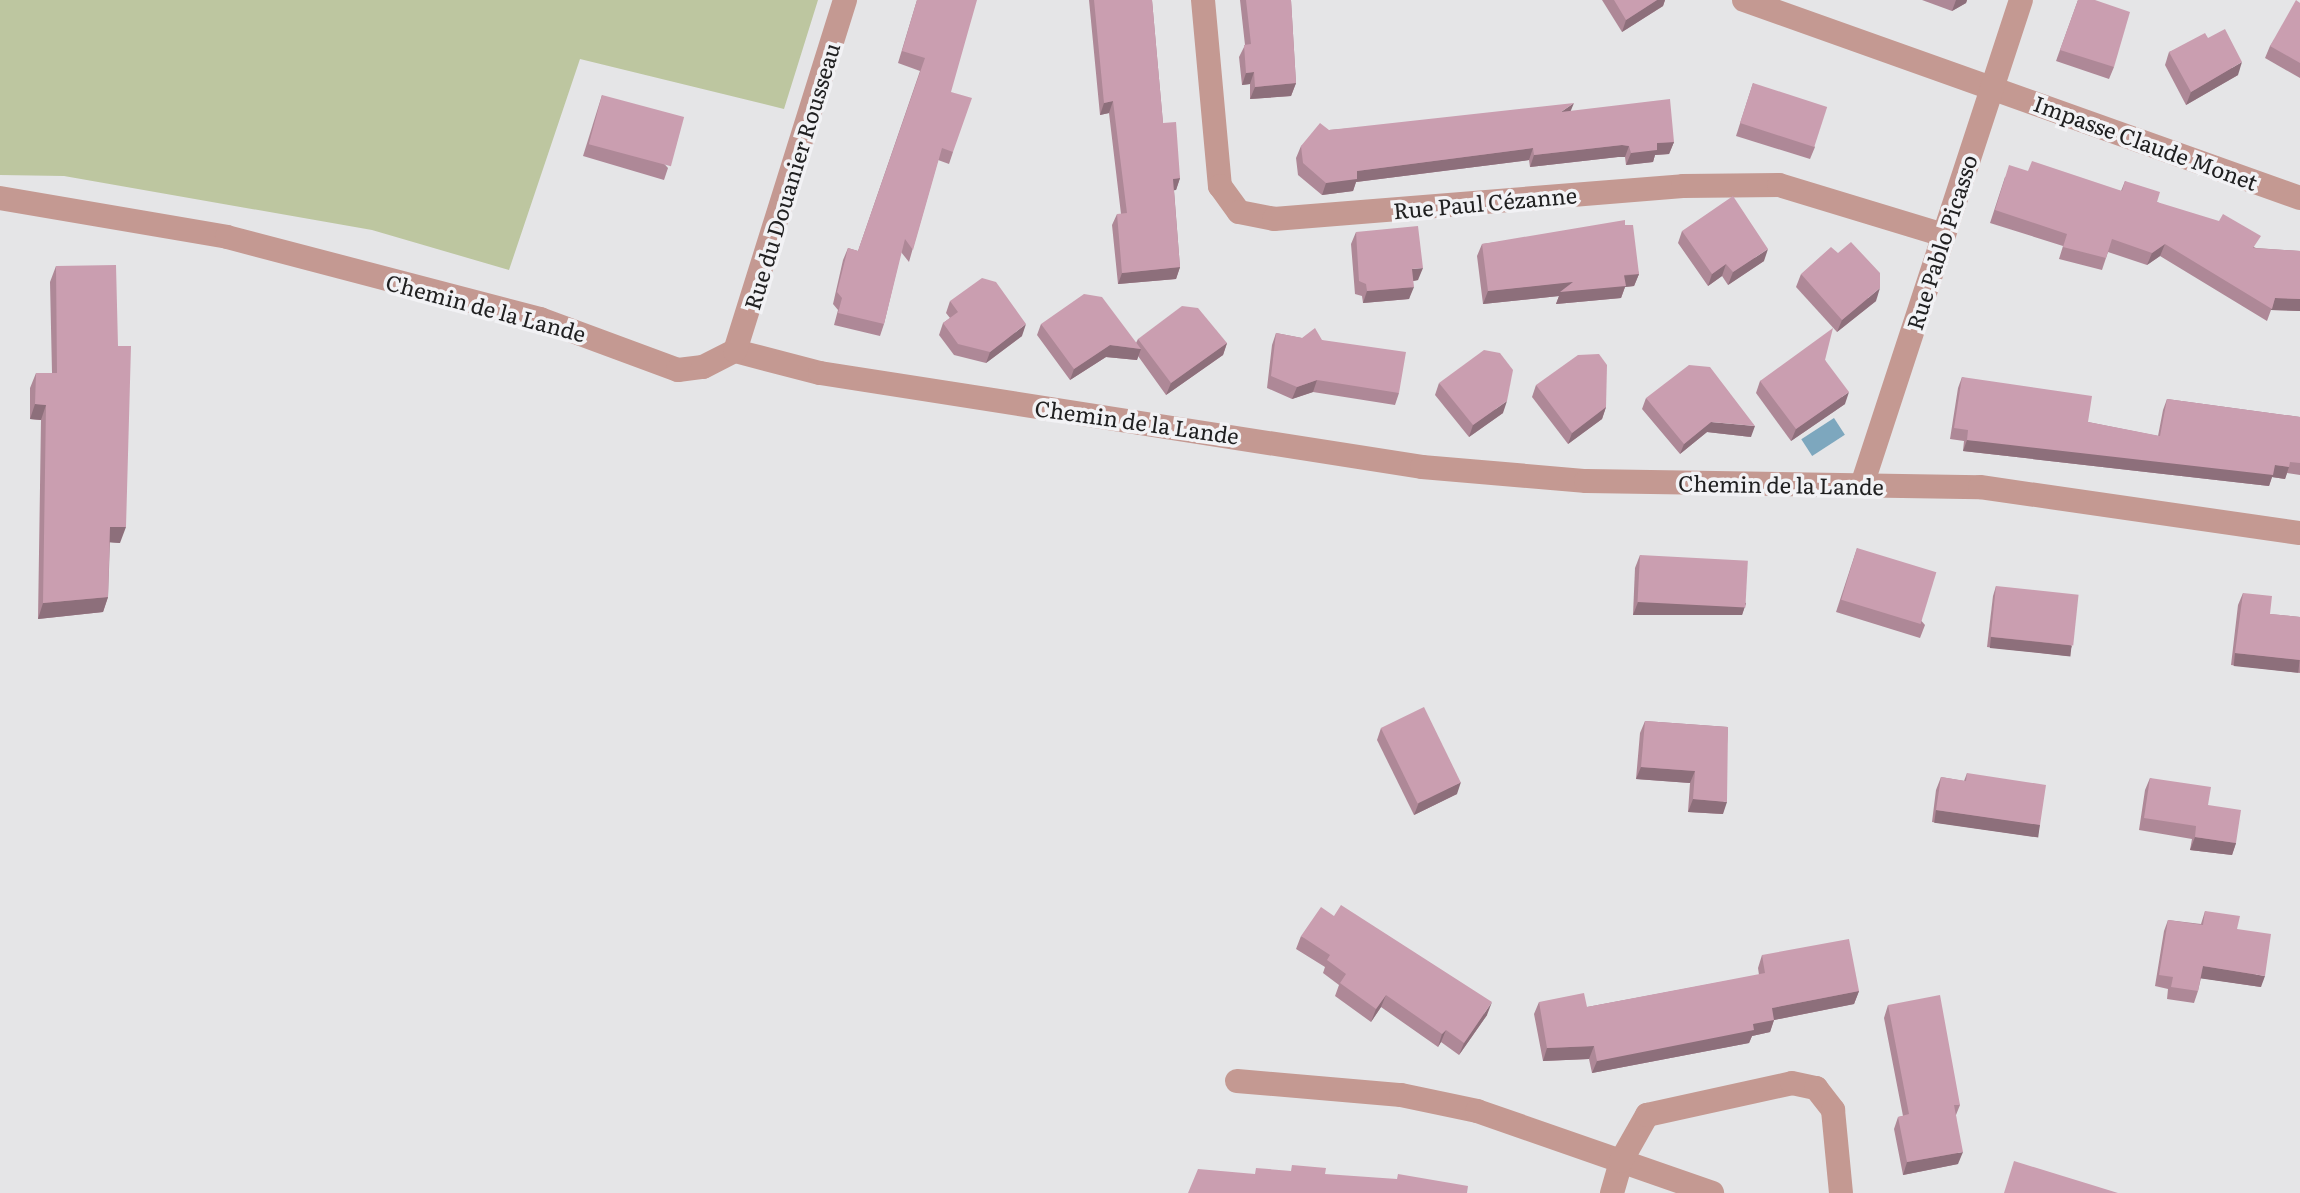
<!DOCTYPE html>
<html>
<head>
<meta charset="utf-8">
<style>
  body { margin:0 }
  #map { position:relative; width:2300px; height:1193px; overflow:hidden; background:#e5e5e7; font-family:Literata,serif }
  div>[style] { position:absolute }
  .green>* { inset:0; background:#bdc6a0 }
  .water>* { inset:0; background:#7da7be; transform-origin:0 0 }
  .minor>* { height:24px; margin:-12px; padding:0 12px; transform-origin:12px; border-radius:12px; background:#c49992 }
  .wall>* { inset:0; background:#ae8897 }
  .shaded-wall>* { inset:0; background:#8d6f7b; transform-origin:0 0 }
  .building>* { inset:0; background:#ca9eb0; transform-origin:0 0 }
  span { translate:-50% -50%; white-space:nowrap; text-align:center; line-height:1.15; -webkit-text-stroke:7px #f2f2f5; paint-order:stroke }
  .street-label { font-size:22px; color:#202021 }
</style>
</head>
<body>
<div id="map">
  <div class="green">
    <i style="clip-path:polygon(0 0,818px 0,784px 109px,580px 59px,509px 270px,372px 230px,64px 176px,0 175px)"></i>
  </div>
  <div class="water">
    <i style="left:1834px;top:418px;width:20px;height:39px;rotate:57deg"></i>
  </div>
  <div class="minor">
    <i style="left:1203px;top:0;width:187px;rotate:84.8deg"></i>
    <i style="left:1220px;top:186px;width:32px;rotate:54deg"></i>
    <i style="left:1239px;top:212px;width:36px;rotate:11deg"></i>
    <i style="left:1274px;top:219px;width:410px;rotate:-4.6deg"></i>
    <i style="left:1683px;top:186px;width:96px;rotate:-0.6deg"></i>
    <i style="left:1779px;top:185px;width:172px;rotate:16.9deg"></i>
    <i style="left:1744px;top:0;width:590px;rotate:19.6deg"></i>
    <i style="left:0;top:198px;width:230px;rotate:9.7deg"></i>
    <i style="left:227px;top:237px;width:324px;rotate:14.7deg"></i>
    <i style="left:540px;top:319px;width:147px;rotate:20.3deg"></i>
    <i style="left:678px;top:370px;width:25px;rotate:-7deg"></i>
    <i style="left:703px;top:367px;width:36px;rotate:-27deg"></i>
    <i style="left:735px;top:351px;width:88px;rotate:14.5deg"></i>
    <i style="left:820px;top:373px;width:609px;rotate:8.87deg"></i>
    <i style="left:1422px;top:467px;width:165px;rotate:4.9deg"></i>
    <i style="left:1586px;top:481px;width:394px;rotate:0.9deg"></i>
    <i style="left:1980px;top:487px;width:323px;rotate:8.2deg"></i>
    <i style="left:735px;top:351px;width:368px;rotate:-72.6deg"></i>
    <i style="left:1862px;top:485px;width:510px;rotate:-71.85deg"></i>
    <i style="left:1237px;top:1081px;width:165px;rotate:4.9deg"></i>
    <i style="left:1401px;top:1095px;width:78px;rotate:11.9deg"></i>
    <i style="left:1477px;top:1111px;width:249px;rotate:19.2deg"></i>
    <i style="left:1612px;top:1193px;width:33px;rotate:-74deg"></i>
    <i style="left:1621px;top:1161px;width:53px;rotate:-60.5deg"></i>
    <i style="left:1647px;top:1115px;width:148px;rotate:-12.4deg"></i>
    <i style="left:1792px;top:1083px;width:25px;rotate:12deg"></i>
    <i style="left:1816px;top:1088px;width:28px;rotate:52deg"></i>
    <i style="left:1833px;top:1110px;width:83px;rotate:84.5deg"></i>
  </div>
  <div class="wall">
    <i style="clip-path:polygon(917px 0,951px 92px,953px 152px,949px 164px,938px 160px,909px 262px,901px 252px,884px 324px,880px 336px,834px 325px,838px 310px,833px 304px,843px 260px,848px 248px,858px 251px,920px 71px,898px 63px)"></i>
    <i style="clip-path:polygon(1089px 0,1152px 0,1163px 123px,1180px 178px,1176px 190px,1174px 190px,1180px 267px,1176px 279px,1118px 284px,1112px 225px,1117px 214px,1121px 214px,1109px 113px,1100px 115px)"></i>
    <i style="clip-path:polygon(1240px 0,1291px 0,1296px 83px,1291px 96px,1250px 99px,1250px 84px,1242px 85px,1239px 57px,1245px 45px)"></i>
    <i style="clip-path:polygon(1602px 0,1665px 0,1663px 6px,1622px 32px)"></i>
    <i style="clip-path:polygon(1922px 0,1967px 0,1966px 3px,1952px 11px)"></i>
    <i style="clip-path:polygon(2078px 0,2114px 67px,2109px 79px,2056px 61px)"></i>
    <i style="clip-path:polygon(2300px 3px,2300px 78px,2265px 58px,2270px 46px)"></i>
    <i style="clip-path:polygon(2208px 38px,2238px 75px,2186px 105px,2165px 65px,2169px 52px)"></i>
    <i style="clip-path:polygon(1753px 83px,1815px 147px,1810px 159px,1736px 136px)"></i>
    <i style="clip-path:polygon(602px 95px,668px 168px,664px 180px,583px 156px)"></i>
    <i style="clip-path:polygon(1571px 111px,1674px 142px,1669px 154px,1655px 155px,1653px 162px,1626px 165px,1625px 157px,1618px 157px,1530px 167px,1529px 160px,1356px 182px,1353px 191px,1322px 195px,1298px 175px,1296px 158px,1301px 146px,1329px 130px)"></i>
    <i style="clip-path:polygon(2028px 171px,2121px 191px,2125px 181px,2157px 202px,2256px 248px,2300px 251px,2300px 311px,2271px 310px,2267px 321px,2160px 256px,2147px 265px,2108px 252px,2102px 270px,2059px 259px,2063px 246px,1990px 223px,2005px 177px)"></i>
    <i style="clip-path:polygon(1625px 225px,1639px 274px,1634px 286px,1625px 287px,1621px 298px,1556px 304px,1559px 296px,1483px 304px,1477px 256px,1482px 244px)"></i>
    <i style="clip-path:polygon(1682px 231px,1764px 261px,1728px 285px,1722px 276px,1708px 286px,1678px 243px)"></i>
    <i style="clip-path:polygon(1356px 232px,1418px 280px,1413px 281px,1409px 299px,1363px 303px,1362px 296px,1355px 294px,1351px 244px)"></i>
    <i style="clip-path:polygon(56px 266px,120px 543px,110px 542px,108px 597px,103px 612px,38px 619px,41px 420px,30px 419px,30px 388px,36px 373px,52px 373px,50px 282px)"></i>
    <i style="clip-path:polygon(1801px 274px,1876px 301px,1837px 332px,1796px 287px)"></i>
    <i style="clip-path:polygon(950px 301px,1022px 336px,986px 363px,954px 355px,939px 335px,943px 323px,950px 318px,946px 313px)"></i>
    <i style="clip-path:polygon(1041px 324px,1136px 343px,1138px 339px,1227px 343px,1223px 355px,1166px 395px,1138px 356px,1137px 360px,1106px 357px,1070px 380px,1037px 335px)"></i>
    <i style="clip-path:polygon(1276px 333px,1302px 338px,1322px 340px,1399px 393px,1395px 405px,1313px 392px,1292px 399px,1267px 388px,1272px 345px)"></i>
    <i style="clip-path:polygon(1825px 360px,1845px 404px,1791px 441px,1756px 393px,1760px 381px)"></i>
    <i style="clip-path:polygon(1962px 377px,2088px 422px,2158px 436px,2163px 410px,2167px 399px,2300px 417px,2300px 475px,2287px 473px,2285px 479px,2272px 477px,2269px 486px,1963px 451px,1964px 441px,1950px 439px,1958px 388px)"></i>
    <i style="clip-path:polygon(1439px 383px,1503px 413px,1469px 437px,1435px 395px)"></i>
    <i style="clip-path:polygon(1536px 385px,1606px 407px,1602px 419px,1568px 444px,1532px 397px)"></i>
    <i style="clip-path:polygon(1646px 398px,1751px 437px,1707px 432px,1680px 454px,1642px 409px)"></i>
    <i style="clip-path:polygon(1857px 548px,1925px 625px,1920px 638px,1836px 612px)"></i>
    <i style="clip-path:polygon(1640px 555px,1746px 603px,1742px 615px,1633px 615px,1635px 568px)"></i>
    <i style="clip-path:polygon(1996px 586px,2072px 646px,2068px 656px,1987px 647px,1993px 596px)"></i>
    <i style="clip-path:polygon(2243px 593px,2270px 614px,2300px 617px,2300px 673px,2231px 665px,2238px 605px)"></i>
    <i style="clip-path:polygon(1645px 721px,1728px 727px,1723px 814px,1688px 812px,1690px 783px,1636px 779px,1640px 733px)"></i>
    <i style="clip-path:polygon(1381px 728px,1457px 794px,1414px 815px,1377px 740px)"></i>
    <i style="clip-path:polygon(1967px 773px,2040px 825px,2036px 837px,1932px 822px,1936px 790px,1941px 777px,1964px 781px)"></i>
    <i style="clip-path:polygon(2150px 778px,2208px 805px,2236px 843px,2232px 855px,2190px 850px,2192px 839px,2139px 830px,2145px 790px)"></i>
    <i style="clip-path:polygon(2205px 911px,2237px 929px,2261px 987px,2201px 978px,2198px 991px,2194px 1003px,2167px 999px,2168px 989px,2155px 986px,2164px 931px,2168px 920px,2201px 924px)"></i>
    <i style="clip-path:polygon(1301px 936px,1487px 1015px,1459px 1055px,1441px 1042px,1438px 1047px,1381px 1007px,1371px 1022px,1335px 996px,1339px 985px,1323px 973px,1325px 967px,1296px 949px)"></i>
    <i style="clip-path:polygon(1762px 955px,1859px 991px,1854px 1004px,1774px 1020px,1770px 1032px,1752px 1036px,1749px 1043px,1592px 1073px,1589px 1059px,1543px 1061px,1534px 1014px,1539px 1002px,1587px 1007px,1759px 975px,1758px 968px)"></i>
    <i style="clip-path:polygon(1888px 1005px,1960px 1105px,1956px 1115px,1958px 1164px,1903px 1175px,1894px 1129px,1898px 1117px,1903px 1116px,1884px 1018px)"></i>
  </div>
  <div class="shaded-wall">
    <i style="clip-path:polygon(1657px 0,1665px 0,1663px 6px,1622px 32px,1626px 20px)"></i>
    <i style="clip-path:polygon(1956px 0,1967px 0,1966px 3px,1952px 11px)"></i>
    <i style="clip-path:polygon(2242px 62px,2238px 75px,2186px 105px,2191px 92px)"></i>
    <i style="clip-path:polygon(1254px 72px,1250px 84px,1242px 85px,1246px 73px)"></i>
    <i style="clip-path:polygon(1296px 83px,1291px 96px,1250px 99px,1255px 87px)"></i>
    <i style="clip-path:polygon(1113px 101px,1109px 113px,1100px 115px,1104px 103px)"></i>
    <i style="clip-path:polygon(1574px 103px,1569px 115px,1561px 112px)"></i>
    <i style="clip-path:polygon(1674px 142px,1669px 154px,1655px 155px,1653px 162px,1626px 165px,1631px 153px,1657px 143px)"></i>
    <i style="clip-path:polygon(1622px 145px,1629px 146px,1625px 157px,1618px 157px,1530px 167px,1534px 155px)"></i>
    <i style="clip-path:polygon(1533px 148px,1529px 160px,1356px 182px,1353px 191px,1322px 195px,1326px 183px,1357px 171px)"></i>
    <i style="clip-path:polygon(1180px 178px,1176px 190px,1169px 191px,1173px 179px)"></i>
    <i style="clip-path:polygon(2165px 244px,2160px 256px,2147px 265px,2152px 253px)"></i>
    <i style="clip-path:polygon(1768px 249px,1764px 261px,1728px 285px,1733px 272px)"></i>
    <i style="clip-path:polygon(1726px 264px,1722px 276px,1708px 286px,1712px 274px)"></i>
    <i style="clip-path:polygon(1180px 267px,1176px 279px,1118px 284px,1122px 273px)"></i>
    <i style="clip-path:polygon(1423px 268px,1418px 280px,1408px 282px,1412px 269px)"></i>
    <i style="clip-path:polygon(1639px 274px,1634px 286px,1625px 287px,1621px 298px,1556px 304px,1559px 296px,1483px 304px,1488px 291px)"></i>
    <i style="clip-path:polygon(1414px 287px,1409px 299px,1363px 303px,1367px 291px)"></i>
    <i style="clip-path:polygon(1880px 288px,1876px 301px,1837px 332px,1842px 320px)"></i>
    <i style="clip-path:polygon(2275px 298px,2300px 299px,2300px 311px,2271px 310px)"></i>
    <i style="clip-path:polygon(1026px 324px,1022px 336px,986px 363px,990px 352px)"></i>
    <i style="clip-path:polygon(1227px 343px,1223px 355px,1166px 395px,1171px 383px)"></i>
    <i style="clip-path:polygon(1110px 345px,1141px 349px,1137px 360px,1106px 357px,1070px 380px,1074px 369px)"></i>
    <i style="clip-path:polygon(1317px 380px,1313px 392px,1292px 399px,1297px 387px)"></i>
    <i style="clip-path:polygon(1849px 392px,1845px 404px,1791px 441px,1796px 429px)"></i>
    <i style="clip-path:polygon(1507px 401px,1503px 413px,1469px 437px,1473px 425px)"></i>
    <i style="clip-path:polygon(35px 404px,46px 405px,41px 420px,30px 419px)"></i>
    <i style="clip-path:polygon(1606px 407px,1602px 419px,1568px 444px,1572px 433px)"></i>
    <i style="clip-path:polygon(1711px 422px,1755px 426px,1751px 437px,1707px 432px,1680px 454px,1684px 444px)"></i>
    <i style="clip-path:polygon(1967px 440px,2275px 465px,2289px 467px,2285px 479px,2272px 477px,2269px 486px,1963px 451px)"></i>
    <i style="clip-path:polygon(110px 527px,126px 527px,120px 543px,104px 542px)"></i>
    <i style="clip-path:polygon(108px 597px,103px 612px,38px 619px,43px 603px)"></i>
    <i style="clip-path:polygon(1638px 602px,1746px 603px,1742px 615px,1633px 615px)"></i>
    <i style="left:1991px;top:637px;width:81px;height:11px;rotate:6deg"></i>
    <i style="left:2235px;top:653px;width:65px;height:13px;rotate:6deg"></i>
    <i style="clip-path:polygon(1641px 767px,1695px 771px,1690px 783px,1636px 779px)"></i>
    <i style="clip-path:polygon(1461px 782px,1457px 794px,1414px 815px,1419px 802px)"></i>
    <i style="clip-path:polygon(1693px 799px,1727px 802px,1723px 814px,1688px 812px)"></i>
    <i style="left:1936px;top:810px;width:105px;height:13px;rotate:8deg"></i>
    <i style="clip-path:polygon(2195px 837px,2236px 843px,2232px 855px,2190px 850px)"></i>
    <i style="clip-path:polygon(2203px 966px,2265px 976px,2261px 987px,2198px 978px)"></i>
    <i style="clip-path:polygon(1859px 991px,1854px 1004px,1774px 1020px,1770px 1032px,1752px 1036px,1749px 1043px,1592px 1073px,1597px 1061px,1753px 1024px,1772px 1008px)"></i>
    <i style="clip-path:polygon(1386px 995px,1381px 1007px,1371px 1022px,1376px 1009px)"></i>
    <i style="clip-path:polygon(1492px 1002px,1487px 1015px,1459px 1055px,1464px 1043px)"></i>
    <i style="clip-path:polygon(1446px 1030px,1441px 1042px,1438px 1047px,1442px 1034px)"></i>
    <i style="clip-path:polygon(1594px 1046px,1589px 1059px,1543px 1061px,1547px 1048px)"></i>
    <i style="clip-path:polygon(1963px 1152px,1958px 1164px,1903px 1175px,1907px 1162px)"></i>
  </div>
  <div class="building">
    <i style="clip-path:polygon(917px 0,977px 0,951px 92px,972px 98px,953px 152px,942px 148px,913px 250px,905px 239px,884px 324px,838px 313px,842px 298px,837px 292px,848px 248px,858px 251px,925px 58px,902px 51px)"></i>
    <i style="clip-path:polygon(1094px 0,1152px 0,1163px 123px,1176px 122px,1180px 178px,1173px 179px,1180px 267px,1122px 273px,1117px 214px,1127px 213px,1113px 101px,1104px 103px)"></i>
    <i style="clip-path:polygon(1246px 0,1291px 0,1296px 83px,1255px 87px,1254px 72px,1246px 73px,1244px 45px,1251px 44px)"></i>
    <i style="clip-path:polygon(1614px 0,1657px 0,1626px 20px)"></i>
    <i style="clip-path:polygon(2078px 0,2095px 0,2130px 12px,2114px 67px,2060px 50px)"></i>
    <i style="clip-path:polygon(2296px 0,2300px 3px,2300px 63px,2270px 46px)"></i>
    <i style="clip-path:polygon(2225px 29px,2242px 62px,2191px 92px,2169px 52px,2205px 33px,2208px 38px)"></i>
    <i style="left:1753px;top:83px;width:78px;height:42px;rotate:18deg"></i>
    <i style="left:602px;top:95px;width:85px;height:51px;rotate:15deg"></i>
    <i style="clip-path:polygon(1670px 99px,1674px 142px,1657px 143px,1657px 150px,1631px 153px,1629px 146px,1622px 145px,1534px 155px,1533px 148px,1357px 171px,1357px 179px,1326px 183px,1303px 163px,1301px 146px,1320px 123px,1329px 130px,1574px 103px,1561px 112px)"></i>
    <i style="clip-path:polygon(2032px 161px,2122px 191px,2125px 181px,2160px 192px,2157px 202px,2219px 221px,2223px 214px,2261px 236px,2253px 248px,2300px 251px,2300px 299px,2275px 298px,2272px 309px,2165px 244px,2152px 253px,2112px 239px,2106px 258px,2063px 247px,2067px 234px,1995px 210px,2009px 165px,2028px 171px)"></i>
    <i style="clip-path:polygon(1733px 196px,1768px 249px,1733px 272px,1726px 264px,1712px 274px,1682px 231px)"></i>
    <i style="clip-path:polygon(1625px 220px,1625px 225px,1633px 225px,1639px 274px,1624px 275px,1626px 286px,1560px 292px,1573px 282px,1488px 291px,1482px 244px)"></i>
    <i style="clip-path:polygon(1418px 226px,1423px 268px,1412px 269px,1414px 287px,1367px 291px,1366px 284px,1359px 281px,1356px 232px)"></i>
    <i style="clip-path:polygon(1851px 242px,1880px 273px,1880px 288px,1842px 320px,1801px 274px,1831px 247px,1838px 253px)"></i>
    <i style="clip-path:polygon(116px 265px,118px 346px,131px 346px,126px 527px,110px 527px,108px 597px,43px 603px,46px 405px,35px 404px,36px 373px,57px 373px,56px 266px)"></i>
    <i style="clip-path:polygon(982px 278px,996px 282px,1026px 324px,990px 352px,958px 344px,943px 323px,958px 312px,950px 301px)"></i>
    <i style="clip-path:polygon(1084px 294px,1102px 297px,1141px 349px,1110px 345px,1074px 369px,1041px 324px)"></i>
    <i style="clip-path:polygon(1182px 306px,1198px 308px,1227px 343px,1171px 383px,1138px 339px)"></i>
    <i style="clip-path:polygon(1315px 328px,1322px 340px,1406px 352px,1399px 393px,1317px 380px,1297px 387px,1271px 376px,1276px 333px,1302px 338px)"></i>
    <i style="clip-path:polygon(1833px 328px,1825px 360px,1849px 392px,1796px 429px,1760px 381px)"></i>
    <i style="clip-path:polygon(1484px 350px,1500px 353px,1513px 370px,1507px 401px,1473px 425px,1439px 383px)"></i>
    <i style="clip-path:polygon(1599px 354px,1607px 365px,1606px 407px,1572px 433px,1536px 385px,1578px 355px)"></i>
    <i style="clip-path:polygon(1689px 365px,1710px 367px,1755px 426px,1711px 422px,1684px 444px,1646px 398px)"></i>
    <i style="clip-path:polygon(1962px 377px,2092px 396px,2088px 422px,2160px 436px,2167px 399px,2300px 417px,2300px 463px,2290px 462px,2289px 467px,2275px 465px,2273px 475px,1967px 440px,1968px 430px,1954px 428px)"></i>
    <i style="left:1857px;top:548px;width:83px;height:54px;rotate:17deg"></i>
    <i style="left:1640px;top:555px;width:108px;height:47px;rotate:3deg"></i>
    <i style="left:1996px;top:586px;width:83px;height:51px;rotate:6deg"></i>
    <i style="clip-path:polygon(2243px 593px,2272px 596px,2270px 614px,2300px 617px,2300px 660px,2235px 653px)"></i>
    <i style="left:1424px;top:707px;width:84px;height:48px;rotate:64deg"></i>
    <i style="clip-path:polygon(1645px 721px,1728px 727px,1727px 802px,1693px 799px,1695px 771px,1641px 767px)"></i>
    <i style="clip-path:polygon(1967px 773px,2046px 785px,2040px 825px,1936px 810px,1941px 777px,1966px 781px)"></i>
    <i style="clip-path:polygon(2150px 778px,2211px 787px,2208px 805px,2241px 810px,2236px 843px,2195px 837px,2196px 826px,2144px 818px)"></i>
    <i style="clip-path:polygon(1341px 905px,1492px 1002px,1464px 1043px,1446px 1030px,1442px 1034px,1386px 995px,1376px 1009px,1340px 983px,1346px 974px,1327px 960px,1330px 955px,1301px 936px,1321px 907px,1334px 916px)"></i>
    <i style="clip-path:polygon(2205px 911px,2240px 916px,2237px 929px,2271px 934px,2265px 976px,2203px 966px,2198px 991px,2171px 987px,2173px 977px,2159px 975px,2168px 920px,2203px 925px)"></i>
    <i style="clip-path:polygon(1849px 939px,1859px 991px,1772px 1008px,1774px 1020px,1753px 1024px,1754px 1030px,1597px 1061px,1594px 1046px,1547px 1048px,1539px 1002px,1584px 993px,1587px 1007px,1765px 973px,1762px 955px)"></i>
    <i style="clip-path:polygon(1940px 995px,1960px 1105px,1954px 1105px,1963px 1152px,1907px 1162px,1898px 1117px,1909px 1114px,1888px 1005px)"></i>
    <i style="clip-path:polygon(2014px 1161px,2118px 1193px,2004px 1193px)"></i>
    <i style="clip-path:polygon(1292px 1165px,1326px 1168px,1325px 1174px,1397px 1179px,1398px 1174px,1468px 1186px,1467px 1193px,1188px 1193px,1198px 1169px,1255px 1174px,1256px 1168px,1291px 1171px)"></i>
  </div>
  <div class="street-label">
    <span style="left:2146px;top:142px;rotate:20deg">Impasse Claude Monet</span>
    <span style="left:791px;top:176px;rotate:-73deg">Rue du Douanier Rousseau</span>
    <span style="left:1485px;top:202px;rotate:-5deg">Rue Paul Cézanne</span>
    <span style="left:1941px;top:242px;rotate:-72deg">Rue Pablo Picasso</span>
    <span style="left:486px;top:307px;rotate:15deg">Chemin de la Lande</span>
    <span style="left:1137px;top:421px;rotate:8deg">Chemin de la Lande</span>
    <span style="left:1781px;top:484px;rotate:1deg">Chemin de la Lande</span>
  </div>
</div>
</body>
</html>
